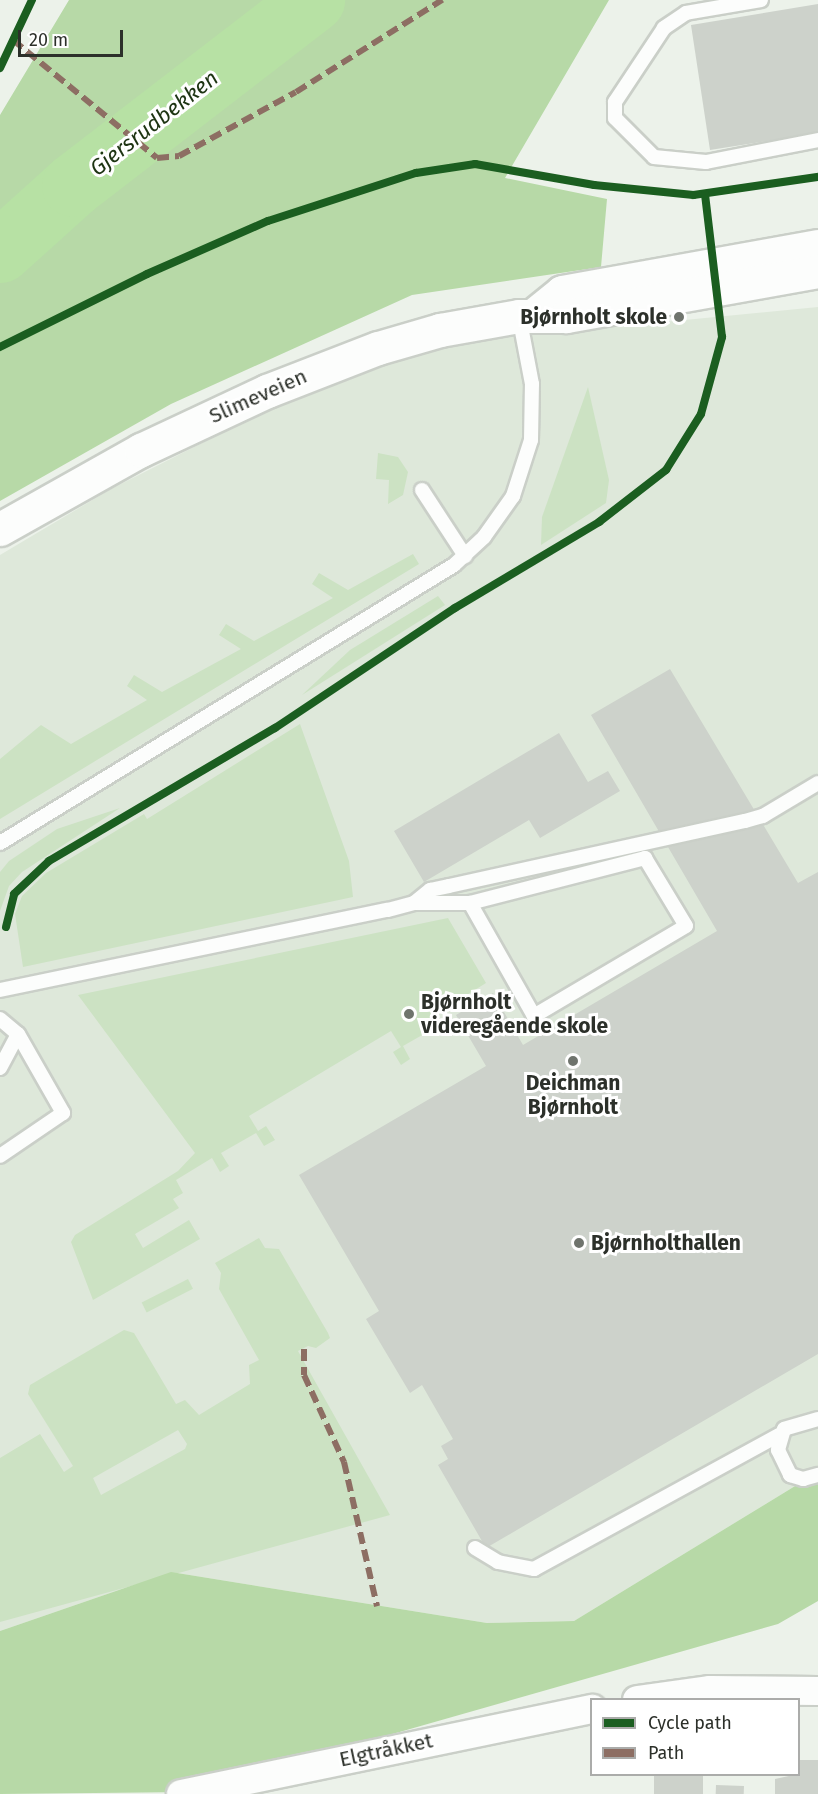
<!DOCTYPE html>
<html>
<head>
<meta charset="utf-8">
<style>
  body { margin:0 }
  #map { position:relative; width:818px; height:1794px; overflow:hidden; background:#ecf2ea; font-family:"Fira Sans",sans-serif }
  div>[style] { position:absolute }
  .built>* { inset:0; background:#dee8da }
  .green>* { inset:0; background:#cce2c3; transform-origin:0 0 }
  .forest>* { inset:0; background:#b7d9a7 }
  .river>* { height:63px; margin:-31.5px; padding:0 31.5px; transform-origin:31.5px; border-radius:31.5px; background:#b7e1a4 }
  .building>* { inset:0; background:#cdd2cb; transform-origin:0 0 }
  .roads { filter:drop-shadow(2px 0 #cacfc8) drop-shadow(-2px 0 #cacfc8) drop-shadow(0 2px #cacfc8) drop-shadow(0 -2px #cacfc8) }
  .service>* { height:14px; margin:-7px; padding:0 7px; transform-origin:7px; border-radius:7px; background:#fcfdfc }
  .minor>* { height:28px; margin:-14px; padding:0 14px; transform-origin:14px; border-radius:14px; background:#fcfdfc }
  .tertiary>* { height:33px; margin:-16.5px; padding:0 16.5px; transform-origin:16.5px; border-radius:16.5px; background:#fcfdfc }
  .quiet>* { height:6px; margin-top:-3px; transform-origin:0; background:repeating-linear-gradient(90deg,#8d6e63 0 12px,transparent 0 18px) }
  .cycleway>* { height:8px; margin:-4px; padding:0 4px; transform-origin:4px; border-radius:4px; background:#1b5e20 }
  .dots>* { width:16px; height:16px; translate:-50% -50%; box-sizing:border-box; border:3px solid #fff; border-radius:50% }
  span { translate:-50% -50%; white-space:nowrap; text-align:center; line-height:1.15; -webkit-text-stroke:6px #fff; paint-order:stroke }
  .poi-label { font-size:21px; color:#2c302a; font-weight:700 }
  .right { translate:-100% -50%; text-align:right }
  .left { translate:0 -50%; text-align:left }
  .street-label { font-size:21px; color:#2c302a }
  .water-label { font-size:22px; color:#1d3412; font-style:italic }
  .legend { position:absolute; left:590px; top:1698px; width:210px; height:78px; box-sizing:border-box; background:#fff; border:2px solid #abacaa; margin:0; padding:8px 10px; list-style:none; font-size:18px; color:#2c302a }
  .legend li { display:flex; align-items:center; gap:12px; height:30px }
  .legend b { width:30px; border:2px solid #abacaa }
  .scale { position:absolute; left:18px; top:30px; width:105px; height:27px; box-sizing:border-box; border:3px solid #2c302a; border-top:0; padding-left:8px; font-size:18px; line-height:21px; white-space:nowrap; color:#2c302a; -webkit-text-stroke:4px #fff; paint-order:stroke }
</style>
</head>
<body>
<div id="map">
  <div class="built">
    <i style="clip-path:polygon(818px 307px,818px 1472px,574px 1621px,487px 1623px,171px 1572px,0 1631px,0 555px,111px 489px,388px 349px)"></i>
  </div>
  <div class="green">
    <i style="clip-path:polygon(588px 387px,609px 480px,606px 503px,541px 545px,542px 517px)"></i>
    <i style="clip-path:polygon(378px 453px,398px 457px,408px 472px,403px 495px,388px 504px,389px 480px,376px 479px)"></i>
    <i style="clip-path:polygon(413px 554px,419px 564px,0 819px,0 759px,41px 725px,71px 744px,147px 700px,127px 686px,134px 675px,162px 692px,241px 649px,219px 635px,226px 624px,254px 641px,333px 598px,312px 584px,319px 573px,348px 590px)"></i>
    <i style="clip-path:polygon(438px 596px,445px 605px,302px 695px,350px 650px)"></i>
    <i style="clip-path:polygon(300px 724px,349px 861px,353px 897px,23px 967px,15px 914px,22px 896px,46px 873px,144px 814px,147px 819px)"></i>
    <i style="clip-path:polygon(120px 808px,22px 872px,9px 886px,0 911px,0 872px,9px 861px,57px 829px)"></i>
    <i style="clip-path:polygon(448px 918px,486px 983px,433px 1016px,438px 1026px,403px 1046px,410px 1059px,401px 1065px,393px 1052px,401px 1047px,391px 1031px,249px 1116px,258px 1131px,266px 1126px,275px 1140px,264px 1146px,256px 1133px,221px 1153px,229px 1166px,220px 1172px,212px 1158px,176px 1180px,183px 1193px,173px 1199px,179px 1208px,135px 1234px,143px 1248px,189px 1220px,200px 1239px,93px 1300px,71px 1242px,75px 1235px,178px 1171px,195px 1153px,78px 995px)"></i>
    <i style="clip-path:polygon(evenodd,259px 1238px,265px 1248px,279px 1249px,328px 1333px,330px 1338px,316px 1348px,308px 1346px,298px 1351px,390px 1515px,0 1622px,0 1458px,40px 1434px,64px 1472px,73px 1466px,28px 1394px,30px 1385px,124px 1330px,134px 1333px,176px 1404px,185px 1400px,199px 1415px,250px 1384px,249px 1365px,259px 1360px,219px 1289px,221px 1273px,215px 1263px,259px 1238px,178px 1430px,187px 1444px,185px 1449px,101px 1495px,93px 1478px,178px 1430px)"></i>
    <i style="left:188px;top:1279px;width:11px;height:52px;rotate:63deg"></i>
  </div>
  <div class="forest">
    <i style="clip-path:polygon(69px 0,609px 0,505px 178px,607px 199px,601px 267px,412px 295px,171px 404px,0 501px,0 115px)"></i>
    <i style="clip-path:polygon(818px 1472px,818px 1601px,778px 1624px,189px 1792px,0 1794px,0 1631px,171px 1572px,487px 1623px,574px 1621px)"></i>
  </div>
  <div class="river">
    <i style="left:0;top:251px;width:98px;rotate:-42.1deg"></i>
    <i style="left:73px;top:185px;width:303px;rotate:-37.6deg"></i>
  </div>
  <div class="building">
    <i style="clip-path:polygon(818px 4px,818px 133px,710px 150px,691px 25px)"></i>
    <i style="clip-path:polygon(670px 669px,798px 883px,818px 872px,818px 1354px,486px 1548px,438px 1465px,448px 1459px,441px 1446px,453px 1439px,422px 1385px,410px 1393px,366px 1319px,379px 1311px,299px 1175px,486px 1066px,456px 1015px,493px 993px,523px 1045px,717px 931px,591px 715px)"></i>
    <i style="clip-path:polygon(559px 733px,588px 782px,608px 771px,620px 791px,540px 838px,529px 820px,424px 882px,394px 831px)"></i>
    <i style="clip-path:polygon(798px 1760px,818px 1760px,818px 1794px,775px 1794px,775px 1779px,798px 1774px)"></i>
    <i style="left:654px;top:1774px;width:49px;height:20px"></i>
    <i style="left:716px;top:1785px;width:28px;height:9px;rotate:2deg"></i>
  </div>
  <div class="roads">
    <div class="service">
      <i style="left:761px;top:0;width:76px;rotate:170.2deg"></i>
      <i style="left:686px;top:13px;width:27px;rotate:146deg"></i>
      <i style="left:664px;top:28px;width:89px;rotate:123.5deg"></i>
      <i style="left:615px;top:102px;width:16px;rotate:90deg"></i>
      <i style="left:615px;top:118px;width:55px;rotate:45deg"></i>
      <i style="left:654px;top:157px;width:52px;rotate:5.5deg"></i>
      <i style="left:706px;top:162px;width:114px;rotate:-11.1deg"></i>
      <i style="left:422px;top:490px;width:79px;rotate:56.9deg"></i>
      <i style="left:0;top:843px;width:532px;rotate:-31.48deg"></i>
      <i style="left:454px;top:565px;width:41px;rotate:-43deg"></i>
      <i style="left:484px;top:537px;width:50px;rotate:-54.7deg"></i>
      <i style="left:513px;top:496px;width:59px;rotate:-72.2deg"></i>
      <i style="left:531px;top:440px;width:56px;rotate:-89deg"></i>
      <i style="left:532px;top:384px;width:69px;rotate:-100.8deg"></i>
      <i style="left:414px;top:903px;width:56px"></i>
      <i style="left:470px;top:903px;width:181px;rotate:-14.4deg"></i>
      <i style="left:645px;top:858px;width:79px;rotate:58.9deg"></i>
      <i style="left:686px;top:926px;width:177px;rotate:149.4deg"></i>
      <i style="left:534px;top:1016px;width:130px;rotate:-119.5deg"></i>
      <i style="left:0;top:990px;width:396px;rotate:-11.7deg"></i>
      <i style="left:388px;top:910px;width:27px;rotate:-15deg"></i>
      <i style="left:414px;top:903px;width:21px;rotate:-39deg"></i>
      <i style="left:430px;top:890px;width:19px;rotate:-12deg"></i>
      <i style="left:449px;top:886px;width:303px;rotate:-12.4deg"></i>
      <i style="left:745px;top:821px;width:19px;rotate:-16deg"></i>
      <i style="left:763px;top:816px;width:64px;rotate:-31deg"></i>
      <i style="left:0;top:1019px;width:23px;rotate:40deg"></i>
      <i style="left:18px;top:1034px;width:91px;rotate:60.3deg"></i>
      <i style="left:63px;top:1113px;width:76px;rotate:145.7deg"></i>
      <i style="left:0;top:1068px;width:38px;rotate:-62deg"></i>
      <i style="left:818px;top:1419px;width:35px;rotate:164deg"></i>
      <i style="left:784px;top:1429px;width:22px;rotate:106deg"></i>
      <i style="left:778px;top:1450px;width:28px;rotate:64deg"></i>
      <i style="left:790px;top:1475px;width:14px;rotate:17deg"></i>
      <i style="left:803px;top:1479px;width:16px;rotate:-15deg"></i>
      <i style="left:475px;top:1548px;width:27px;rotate:31deg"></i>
      <i style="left:498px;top:1562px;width:37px;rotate:11deg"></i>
      <i style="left:534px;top:1569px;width:279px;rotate:-28.7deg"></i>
    </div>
    <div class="minor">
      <i style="left:637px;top:1700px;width:74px;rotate:-7.8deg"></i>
      <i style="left:710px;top:1690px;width:108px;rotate:0.5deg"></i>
      <i style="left:181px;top:1794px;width:420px;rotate:-11.7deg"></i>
    </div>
    <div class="tertiary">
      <i style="left:536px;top:313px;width:33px;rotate:-39deg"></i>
      <i style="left:562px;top:292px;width:260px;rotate:-10.2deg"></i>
      <i style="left:0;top:529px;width:162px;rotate:-29.3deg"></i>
      <i style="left:141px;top:450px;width:139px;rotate:-25.1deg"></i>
      <i style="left:267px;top:391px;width:119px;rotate:-21.2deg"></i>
      <i style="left:378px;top:348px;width:65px;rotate:-16.2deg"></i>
      <i style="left:440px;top:330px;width:80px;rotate:-10deg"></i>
      <i style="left:519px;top:316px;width:47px"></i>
      <i style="left:566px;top:316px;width:256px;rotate:-10.1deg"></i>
    </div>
  </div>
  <div class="quiet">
    <i style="left:13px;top:40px;width:186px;rotate:39.3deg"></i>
    <i style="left:157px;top:158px;width:22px;rotate:-5deg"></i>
    <i style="left:179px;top:156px;width:133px;rotate:-28.7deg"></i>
    <i style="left:296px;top:92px;width:173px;rotate:-32.2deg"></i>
    <i style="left:304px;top:1349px;width:26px;rotate:90deg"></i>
    <i style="left:304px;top:1375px;width:96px;rotate:65.3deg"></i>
    <i style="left:344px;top:1462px;width:148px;rotate:77.1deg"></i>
  </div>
  <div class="cycleway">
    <i style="left:0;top:68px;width:75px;rotate:-64.8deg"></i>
    <i style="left:0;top:347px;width:164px;rotate:-26.4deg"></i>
    <i style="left:147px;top:274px;width:132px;rotate:-23.7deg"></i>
    <i style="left:268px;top:221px;width:156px;rotate:-18deg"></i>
    <i style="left:416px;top:173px;width:60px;rotate:-8.7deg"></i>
    <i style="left:475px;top:164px;width:121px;rotate:10deg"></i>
    <i style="left:594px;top:185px;width:100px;rotate:5.7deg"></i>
    <i style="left:694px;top:195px;width:125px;rotate:-8.3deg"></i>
    <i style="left:6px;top:927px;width:34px;rotate:-76deg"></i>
    <i style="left:14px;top:894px;width:48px;rotate:-43.3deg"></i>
    <i style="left:49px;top:861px;width:262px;rotate:-30.5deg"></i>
    <i style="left:275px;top:728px;width:216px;rotate:-33.7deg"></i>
    <i style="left:455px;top:608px;width:168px;rotate:-30.8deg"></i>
    <i style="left:599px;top:522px;width:85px;rotate:-37.8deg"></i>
    <i style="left:666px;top:470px;width:66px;rotate:-58deg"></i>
    <i style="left:701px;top:414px;width:80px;rotate:-74.7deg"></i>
    <i style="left:722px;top:337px;width:144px;rotate:-96.8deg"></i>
  </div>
  <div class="dots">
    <i style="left:679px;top:317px;background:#6f746d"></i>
    <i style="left:409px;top:1014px;background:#6f746d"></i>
    <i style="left:573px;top:1061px;background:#6f746d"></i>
    <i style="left:579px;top:1243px;background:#6f746d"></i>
  </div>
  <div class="poi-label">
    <span class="right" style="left:667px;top:317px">Bjørnholt skole</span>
    <span class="left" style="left:421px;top:1014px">Bjørnholt<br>videregående skole</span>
    <span style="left:573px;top:1095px">Deichman<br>Bjørnholt</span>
    <span class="left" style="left:591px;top:1243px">Bjørnholthallen</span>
  </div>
  <div class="street-label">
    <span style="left:258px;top:396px;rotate:-24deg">Slimeveien</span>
    <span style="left:386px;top:1750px;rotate:-12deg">Elgtråkket</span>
  </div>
  <div class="water-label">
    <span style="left:154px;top:123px;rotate:-38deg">Gjersrudbekken</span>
  </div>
  <ul class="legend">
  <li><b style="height:8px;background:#1b5e20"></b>Cycle path</li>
  <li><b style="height:8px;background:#8d6e63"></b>Path</li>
  </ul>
  <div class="scale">20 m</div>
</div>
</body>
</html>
